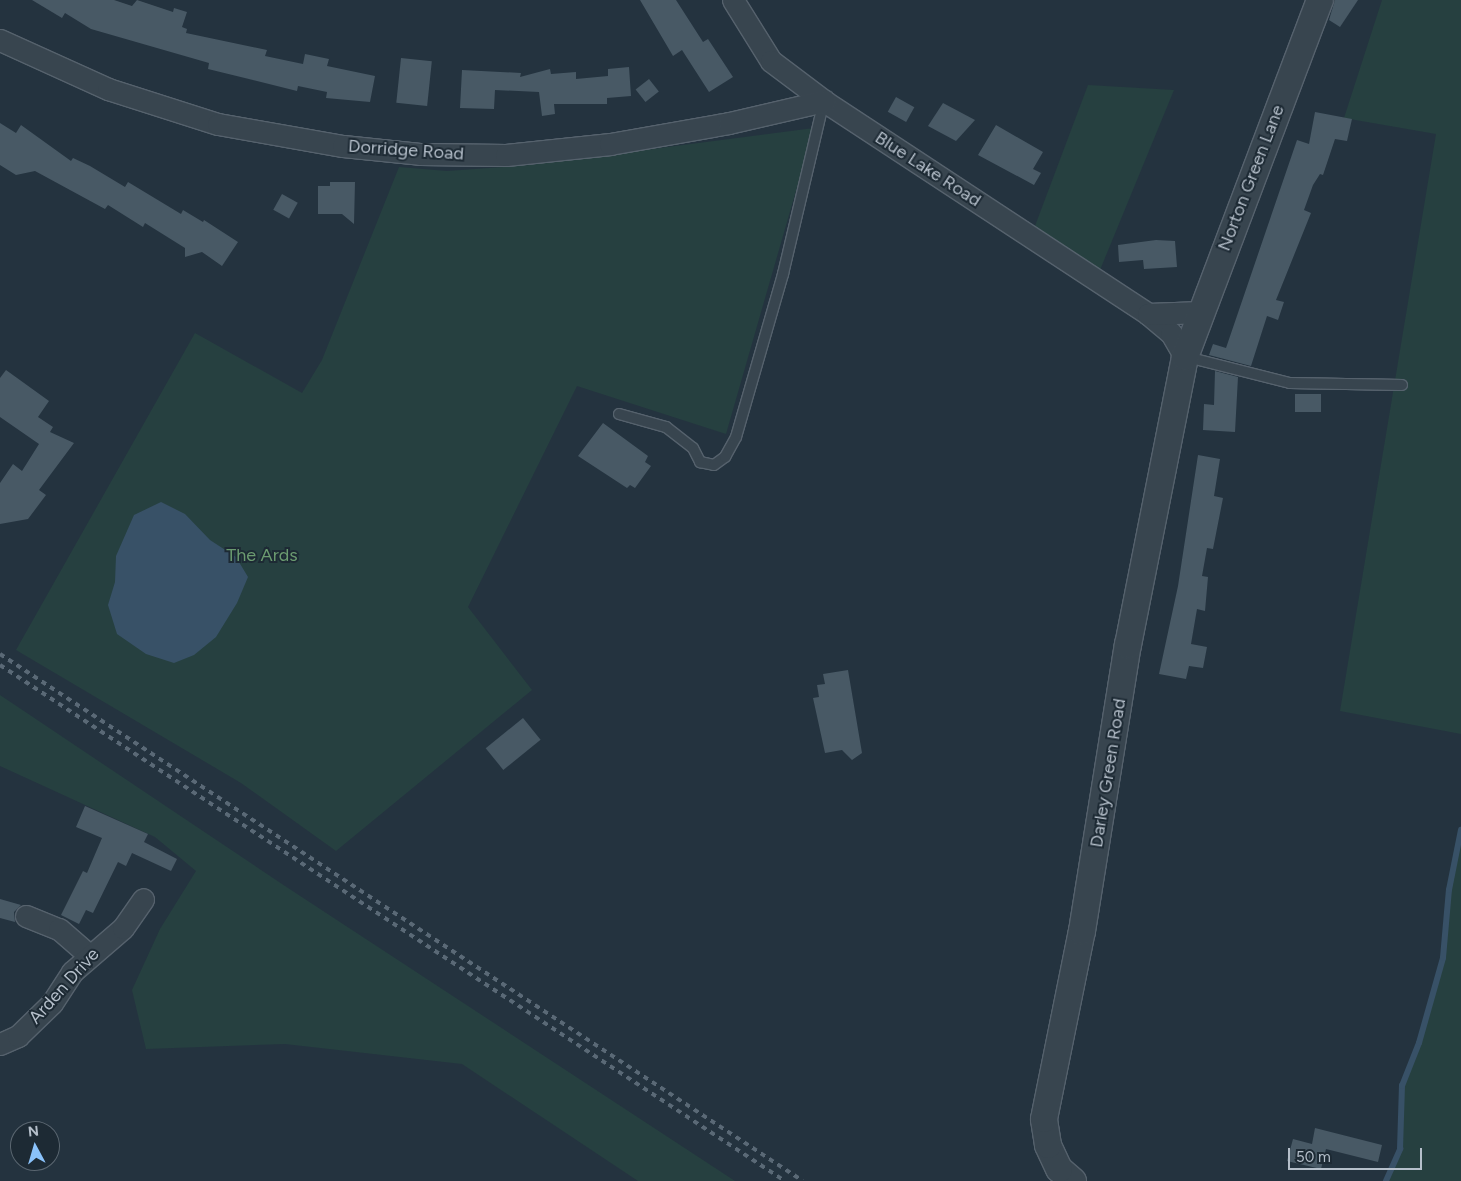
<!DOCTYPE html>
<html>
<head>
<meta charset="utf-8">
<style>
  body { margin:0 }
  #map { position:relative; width:1461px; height:1181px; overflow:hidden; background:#24333f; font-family:Figtree,sans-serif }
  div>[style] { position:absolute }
  .green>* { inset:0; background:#264040 }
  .water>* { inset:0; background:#385167 }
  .stream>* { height:5.5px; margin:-2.75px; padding:0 2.75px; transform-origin:2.75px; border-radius:2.75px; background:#385167 }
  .building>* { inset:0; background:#485965; transform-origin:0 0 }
  .roads { filter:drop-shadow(1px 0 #56626d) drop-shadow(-1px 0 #56626d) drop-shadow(0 1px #56626d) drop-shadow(0 -1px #56626d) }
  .service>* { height:10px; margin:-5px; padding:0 5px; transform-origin:5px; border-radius:5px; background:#38454f }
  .minor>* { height:21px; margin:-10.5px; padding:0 10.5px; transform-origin:10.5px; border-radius:10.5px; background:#38454f }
  .tertiary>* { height:26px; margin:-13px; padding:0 13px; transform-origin:13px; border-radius:13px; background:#38454f }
  .rail>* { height:4px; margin-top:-2px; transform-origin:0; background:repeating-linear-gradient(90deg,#5a6976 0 5px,transparent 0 10px) }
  span { translate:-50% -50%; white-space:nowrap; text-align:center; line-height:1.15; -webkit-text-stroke:4px #1d2a34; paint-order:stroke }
  .street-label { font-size:18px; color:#b5bfca }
  .park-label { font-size:18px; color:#6b9b70 }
  .north { position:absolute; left:10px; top:1121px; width:50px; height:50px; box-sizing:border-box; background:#1d2a34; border:1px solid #5a6670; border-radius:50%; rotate:354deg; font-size:14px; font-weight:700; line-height:20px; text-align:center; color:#b5bfca }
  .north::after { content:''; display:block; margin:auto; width:18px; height:22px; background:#8ac2fa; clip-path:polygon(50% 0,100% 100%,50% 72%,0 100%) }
  .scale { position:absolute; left:1288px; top:1148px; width:134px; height:22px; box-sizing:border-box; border:2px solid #b5bfca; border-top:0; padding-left:6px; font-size:15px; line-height:18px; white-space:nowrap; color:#b5bfca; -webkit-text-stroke:4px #1d2a34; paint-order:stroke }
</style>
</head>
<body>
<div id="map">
  <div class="green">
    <i style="clip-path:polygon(1382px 0,1461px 0,1461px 734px,1340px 711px,1436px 134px,1344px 118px)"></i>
    <i style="clip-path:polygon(1088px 85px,1174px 90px,1100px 270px,1035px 226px)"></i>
    <i style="clip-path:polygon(814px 128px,726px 434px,577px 386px,468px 607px,532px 690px,336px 851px,241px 783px,16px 650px,195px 333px,302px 393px,322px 360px,399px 167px,447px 171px,529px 165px)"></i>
    <i style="clip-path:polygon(0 695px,285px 886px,735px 1181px,638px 1181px,462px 1064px,285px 1044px,146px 1049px,132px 990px,160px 929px,196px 871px,155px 837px,0 766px)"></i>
    <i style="clip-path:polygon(1461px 830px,1461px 1181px,1386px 1181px,1400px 1149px,1402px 1086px,1419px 1043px,1443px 958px,1449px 890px)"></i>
  </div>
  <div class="water">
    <i style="clip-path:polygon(161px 502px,185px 514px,210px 540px,236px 557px,248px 577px,237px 603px,216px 637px,194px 655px,174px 663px,146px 654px,117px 634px,108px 605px,115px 582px,116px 556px,134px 515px)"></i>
  </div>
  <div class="stream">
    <i style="left:1386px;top:1181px;width:35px;rotate:-66deg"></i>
    <i style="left:1400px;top:1149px;width:63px;rotate:-88.2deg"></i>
    <i style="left:1402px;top:1086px;width:46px;rotate:-68.4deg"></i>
    <i style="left:1419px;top:1043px;width:88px;rotate:-74.2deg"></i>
    <i style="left:1443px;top:958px;width:68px;rotate:-85deg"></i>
    <i style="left:1449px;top:890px;width:61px;rotate:-78.7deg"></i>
  </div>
  <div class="building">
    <i style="clip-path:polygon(32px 0,114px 0,132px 6px,137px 0,173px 12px,174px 8px,187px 12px,182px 27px,187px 29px,186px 33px,267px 50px,265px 56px,303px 64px,305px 54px,329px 59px,327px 66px,375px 76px,370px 102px,326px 98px,327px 92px,298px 86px,297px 91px,208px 69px,209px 63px,91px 29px,65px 13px,62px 18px)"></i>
    <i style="clip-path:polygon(640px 0,676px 0,703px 42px,708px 39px,733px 77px,709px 92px,682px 50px,673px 56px)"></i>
    <i style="clip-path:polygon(1335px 0,1358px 0,1340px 27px,1329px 20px)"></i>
    <i style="left:401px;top:58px;width:31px;height:45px;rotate:6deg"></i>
    <i style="clip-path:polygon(629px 67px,631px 96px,607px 98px,607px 104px,554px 104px,555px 114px,542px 116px,539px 92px,495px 90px,494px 109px,460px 108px,462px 70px,521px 73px,520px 77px,550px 69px,551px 74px,576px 72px,576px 79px,608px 76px,608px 69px)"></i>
    <i style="left:649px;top:79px;width:16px;height:17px;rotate:52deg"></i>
    <i style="left:896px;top:97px;width:21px;height:17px;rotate:29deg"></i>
    <i style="clip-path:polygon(943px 103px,975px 120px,956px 141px,928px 126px)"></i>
    <i style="clip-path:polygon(1315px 112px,1352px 119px,1347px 141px,1335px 139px,1323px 175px,1320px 174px,1313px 185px,1304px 210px,1311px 213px,1276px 300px,1284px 302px,1278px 320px,1267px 316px,1251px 366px,1209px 355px,1213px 344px,1226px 348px,1297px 140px,1309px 144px)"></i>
    <i style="clip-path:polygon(0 123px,16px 133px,21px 125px,71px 161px,73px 158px,90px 166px,125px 187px,128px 182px,181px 214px,183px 210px,203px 222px,204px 220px,238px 242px,222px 266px,202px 252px,185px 257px,185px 248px,145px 223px,143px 227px,108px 205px,105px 209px,35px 171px,16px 175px,0 165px)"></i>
    <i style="clip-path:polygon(996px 125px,1043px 152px,1033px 169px,1041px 173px,1034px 185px,978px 155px)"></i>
    <i style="clip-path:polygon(330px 182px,355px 182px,354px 224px,342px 214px,318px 214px,318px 186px,330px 186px)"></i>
    <i style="left:282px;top:194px;width:18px;height:18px;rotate:29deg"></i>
    <i style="clip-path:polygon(1156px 240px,1175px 241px,1177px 267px,1144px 269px,1143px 260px,1119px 262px,1118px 245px)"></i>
    <i style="clip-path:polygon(6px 370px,49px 401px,38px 417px,53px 427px,50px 432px,74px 443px,39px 490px,46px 495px,28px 519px,0 524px,0 483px,13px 464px,22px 471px,39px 444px,0 417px,0 378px)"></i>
    <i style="clip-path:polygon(1215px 371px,1238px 377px,1235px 432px,1203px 430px,1204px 404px,1214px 405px)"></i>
    <i style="left:1295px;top:394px;width:26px;height:18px"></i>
    <i style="clip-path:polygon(603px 423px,648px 456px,645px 462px,651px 466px,635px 488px,630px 485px,627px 488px,578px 456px)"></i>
    <i style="clip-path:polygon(1198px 455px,1220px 459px,1214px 496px,1223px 498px,1213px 549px,1207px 548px,1202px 576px,1208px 577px,1205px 611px,1197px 609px,1191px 644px,1207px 647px,1203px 668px,1189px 666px,1186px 679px,1159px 674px,1178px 586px)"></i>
    <i style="clip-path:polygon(848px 670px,862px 753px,852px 760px,842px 750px,825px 753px,813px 698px,819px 697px,817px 685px,825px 684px,823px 674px)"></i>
    <i style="left:523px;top:718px;width:28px;height:48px;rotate:51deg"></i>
    <i style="clip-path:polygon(85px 806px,148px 834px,144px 842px,177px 859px,171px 871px,132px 853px,126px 866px,118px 862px,93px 913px,86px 910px,79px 924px,61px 915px,83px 871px,87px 873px,102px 838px,76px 827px)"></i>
    <i style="clip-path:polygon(0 899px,21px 905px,14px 912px,15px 922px,0 918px)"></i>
    <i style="clip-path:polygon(1315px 1128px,1382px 1145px,1378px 1162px,1326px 1149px,1321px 1169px,1287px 1161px,1293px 1139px,1312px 1144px)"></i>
  </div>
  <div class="roads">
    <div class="service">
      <i style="left:1187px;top:357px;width:106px;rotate:14.2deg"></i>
      <i style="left:1290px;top:383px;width:112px;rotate:1deg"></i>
      <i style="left:619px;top:414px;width:49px;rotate:15.5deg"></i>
      <i style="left:666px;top:427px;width:34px;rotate:38deg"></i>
      <i style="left:693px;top:448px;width:16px;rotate:63deg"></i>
      <i style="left:700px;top:462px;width:14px;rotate:12deg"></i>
      <i style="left:714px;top:465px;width:14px;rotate:-36deg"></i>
      <i style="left:725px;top:457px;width:23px;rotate:-61deg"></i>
      <i style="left:736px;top:437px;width:170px;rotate:-73.9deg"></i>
      <i style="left:783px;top:274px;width:178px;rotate:-76.7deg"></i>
    </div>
    <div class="minor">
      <i style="left:733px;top:0;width:72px;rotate:58.1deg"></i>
      <i style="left:771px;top:61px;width:66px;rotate:37deg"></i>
      <i style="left:824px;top:101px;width:388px;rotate:33.3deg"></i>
      <i style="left:1148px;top:314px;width:30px;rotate:40deg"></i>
      <i style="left:1171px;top:333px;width:28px;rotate:60deg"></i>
      <i style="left:0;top:40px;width:119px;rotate:24.4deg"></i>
      <i style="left:108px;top:89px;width:115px;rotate:17.7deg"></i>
      <i style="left:218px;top:124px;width:127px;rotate:10deg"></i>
      <i style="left:343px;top:146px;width:77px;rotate:5.9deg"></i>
      <i style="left:420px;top:154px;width:86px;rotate:0.7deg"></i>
      <i style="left:506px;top:155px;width:105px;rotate:-6deg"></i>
      <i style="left:610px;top:144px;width:121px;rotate:-10deg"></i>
      <i style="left:729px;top:123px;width:98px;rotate:-13deg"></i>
      <i style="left:1148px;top:314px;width:53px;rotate:-2.2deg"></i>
      <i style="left:26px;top:916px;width:35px;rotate:22deg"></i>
      <i style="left:59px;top:929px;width:40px;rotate:41deg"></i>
      <i style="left:0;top:1044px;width:20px;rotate:-24deg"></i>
      <i style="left:18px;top:1036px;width:47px;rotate:-44.1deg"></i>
      <i style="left:52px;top:1003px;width:37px;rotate:-57deg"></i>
      <i style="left:72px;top:972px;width:67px;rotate:-40.8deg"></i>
      <i style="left:123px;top:928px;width:35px;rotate:-55deg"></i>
    </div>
    <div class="tertiary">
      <i style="left:1073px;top:1181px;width:18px;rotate:-139deg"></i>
      <i style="left:1059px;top:1169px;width:26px;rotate:-115deg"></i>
      <i style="left:1048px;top:1145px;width:26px;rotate:-99deg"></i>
      <i style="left:1044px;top:1119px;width:192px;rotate:-78.6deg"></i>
      <i style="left:1082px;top:931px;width:290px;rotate:-80.9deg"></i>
      <i style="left:1128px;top:645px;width:294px;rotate:-78.8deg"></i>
      <i style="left:1185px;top:357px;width:382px;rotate:-69.3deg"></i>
    </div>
  </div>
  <div class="rail">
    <i style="left:0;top:654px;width:960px;rotate:33.28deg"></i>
    <i style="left:0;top:665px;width:939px;rotate:33.32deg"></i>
  </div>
  <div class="street-label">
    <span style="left:406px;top:150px;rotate:4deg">Dorridge Road</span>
    <span style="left:928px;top:169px;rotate:33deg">Blue Lake Road</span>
    <span style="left:1251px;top:178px;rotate:-69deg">Norton Green Lane</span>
    <span style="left:1108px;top:773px;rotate:-81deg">Darley Green Road</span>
    <span style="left:64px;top:986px;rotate:-48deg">Arden Drive</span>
  </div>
  <div class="park-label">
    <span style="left:262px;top:555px">The Ards</span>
  </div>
  <div class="north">N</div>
  <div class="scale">50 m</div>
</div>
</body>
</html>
